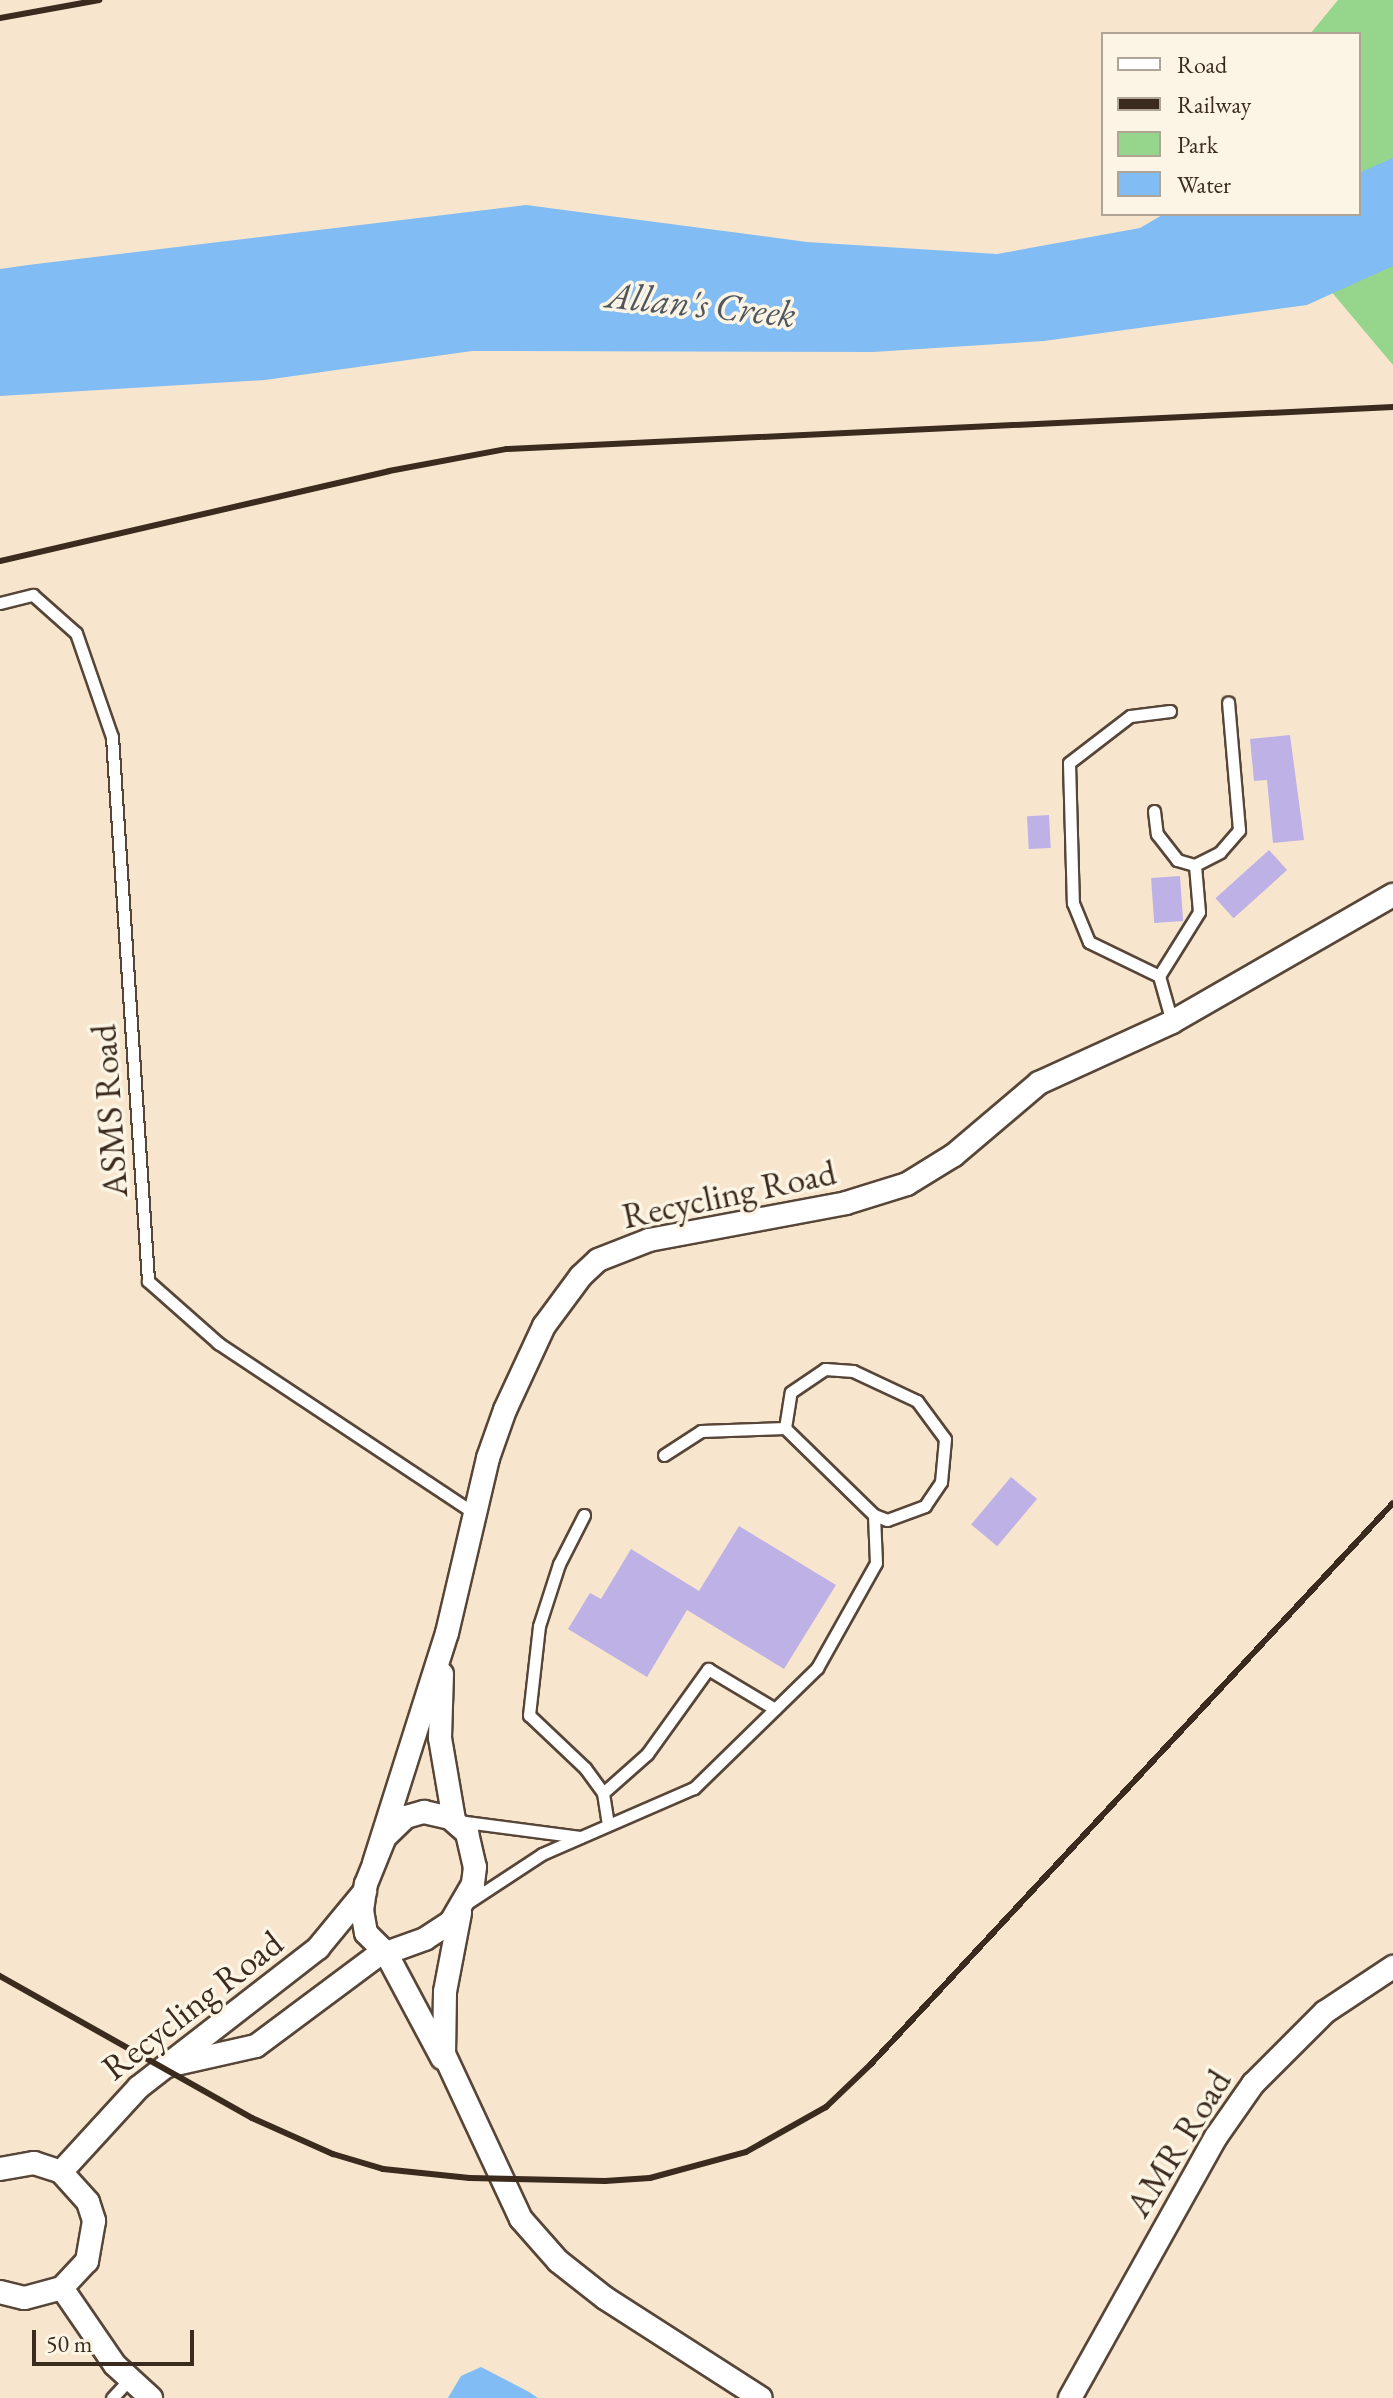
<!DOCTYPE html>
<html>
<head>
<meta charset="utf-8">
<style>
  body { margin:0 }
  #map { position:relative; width:1393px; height:2398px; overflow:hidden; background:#f7e6cd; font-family:"EB Garamond",serif }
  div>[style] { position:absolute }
  .green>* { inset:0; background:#95d58c }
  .water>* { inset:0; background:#82bcf4 }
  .building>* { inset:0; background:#beb1e6; transform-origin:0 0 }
  .roads { filter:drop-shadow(2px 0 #574638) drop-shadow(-2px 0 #574638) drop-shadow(0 2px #574638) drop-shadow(0 -2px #574638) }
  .lane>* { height:11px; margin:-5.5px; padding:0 5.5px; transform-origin:5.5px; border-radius:5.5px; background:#fff }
  .street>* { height:22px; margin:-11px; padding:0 11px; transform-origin:11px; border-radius:11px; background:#fff }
  .rail>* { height:6px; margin:-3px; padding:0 3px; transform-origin:3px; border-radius:3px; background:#3b2a1e }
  span { translate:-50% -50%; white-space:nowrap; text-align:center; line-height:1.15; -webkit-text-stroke:7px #fcf5e5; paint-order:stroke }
  .street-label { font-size:36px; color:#3b2a1e }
  .water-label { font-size:38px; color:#50565e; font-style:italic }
  .legend { position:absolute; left:1101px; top:32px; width:260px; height:184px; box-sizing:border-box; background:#fcf5e5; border:2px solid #afa495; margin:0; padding:10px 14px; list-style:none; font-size:24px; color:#3b2a1e }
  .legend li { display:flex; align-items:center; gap:16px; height:40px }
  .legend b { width:40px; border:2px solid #afa495 }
  .scale { position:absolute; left:32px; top:2330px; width:162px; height:36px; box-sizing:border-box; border:4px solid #3b2a1e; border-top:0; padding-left:10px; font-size:24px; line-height:28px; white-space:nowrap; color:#3b2a1e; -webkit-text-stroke:6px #fcf5e5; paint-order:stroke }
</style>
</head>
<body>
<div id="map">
  <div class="green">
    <i style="clip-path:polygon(1338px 0,1393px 0,1393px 365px,1266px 214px,1359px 214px,1359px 34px,1310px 34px)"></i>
  </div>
  <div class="water">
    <i style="clip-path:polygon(1393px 158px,1393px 266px,1307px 305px,1044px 341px,873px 352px,472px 351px,265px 380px,0 396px,0 269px,28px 265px,526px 205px,807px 242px,997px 254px,1140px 228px,1164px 214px,1359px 214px,1359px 173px)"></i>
    <i style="clip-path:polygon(481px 2367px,529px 2392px,538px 2398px,448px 2398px,461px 2376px)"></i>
  </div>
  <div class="building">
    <i style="clip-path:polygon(1290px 735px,1304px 840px,1273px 843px,1267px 780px,1254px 781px,1250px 739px)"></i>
    <i style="left:1049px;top:815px;width:33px;height:22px;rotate:87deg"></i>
    <i style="left:1269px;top:850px;width:27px;height:72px;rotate:48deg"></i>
    <i style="left:1180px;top:876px;width:45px;height:29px;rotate:86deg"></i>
    <i style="left:1011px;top:1477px;width:34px;height:62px;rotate:40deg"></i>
    <i style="clip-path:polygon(739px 1526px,836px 1585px,784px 1669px,687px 1610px,647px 1677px,568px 1629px,590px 1593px,601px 1599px,631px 1549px,699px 1591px)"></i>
  </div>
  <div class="roads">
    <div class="lane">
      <i style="left:0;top:603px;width:34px;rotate:-14deg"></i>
      <i style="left:33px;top:595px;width:57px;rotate:41.5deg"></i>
      <i style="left:76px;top:633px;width:110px;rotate:70.9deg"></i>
      <i style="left:112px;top:737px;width:545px;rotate:86.21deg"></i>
      <i style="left:148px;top:1281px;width:94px;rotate:41.5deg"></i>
      <i style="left:218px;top:1343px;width:309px;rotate:33.6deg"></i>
      <i style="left:1170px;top:711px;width:40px;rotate:172.9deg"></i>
      <i style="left:1130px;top:716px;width:77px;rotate:142.4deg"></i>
      <i style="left:1069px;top:763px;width:140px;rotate:88.4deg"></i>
      <i style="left:1073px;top:903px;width:42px;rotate:67.7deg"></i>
      <i style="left:1089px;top:942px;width:78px;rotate:25.9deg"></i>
      <i style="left:1159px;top:976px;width:48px;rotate:74.2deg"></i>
      <i style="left:1154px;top:811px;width:23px;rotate:83deg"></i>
      <i style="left:1157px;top:834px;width:33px;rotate:52deg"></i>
      <i style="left:1177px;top:860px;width:19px;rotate:16deg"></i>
      <i style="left:1159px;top:976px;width:75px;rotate:-58deg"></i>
      <i style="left:1199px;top:912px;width:47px;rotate:-94.9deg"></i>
      <i style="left:1195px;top:865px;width:28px;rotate:-27deg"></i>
      <i style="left:1220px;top:852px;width:29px;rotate:-49deg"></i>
      <i style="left:1239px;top:830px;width:128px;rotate:-94.9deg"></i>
      <i style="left:664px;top:1455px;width:44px;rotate:-33deg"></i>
      <i style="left:701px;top:1431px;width:84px;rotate:-2deg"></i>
      <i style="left:584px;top:1515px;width:55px;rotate:117deg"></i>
      <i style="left:559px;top:1564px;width:65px;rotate:107.9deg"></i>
      <i style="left:539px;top:1626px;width:90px;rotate:96.4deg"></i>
      <i style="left:529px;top:1715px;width:77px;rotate:43.4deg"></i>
      <i style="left:585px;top:1768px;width:31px;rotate:54deg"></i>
      <i style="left:603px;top:1793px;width:32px;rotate:81deg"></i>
      <i style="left:603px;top:1793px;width:59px;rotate:-41.6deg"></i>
      <i style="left:647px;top:1754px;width:105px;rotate:-54.3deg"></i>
      <i style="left:708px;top:1669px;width:78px;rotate:30.8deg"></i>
      <i style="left:458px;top:1821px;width:123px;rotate:7.5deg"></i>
      <i style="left:469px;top:1902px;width:87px;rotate:-33.3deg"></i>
      <i style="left:542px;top:1854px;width:166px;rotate:-23.5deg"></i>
      <i style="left:694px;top:1788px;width:172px;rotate:-44.3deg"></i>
      <i style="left:817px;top:1668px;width:120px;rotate:-60.7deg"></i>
      <i style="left:876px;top:1563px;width:48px;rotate:-92.4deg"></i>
      <i style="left:874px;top:1515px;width:124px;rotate:-135.7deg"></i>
      <i style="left:785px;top:1428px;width:36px;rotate:-81deg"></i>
      <i style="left:791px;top:1392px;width:41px;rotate:-34.1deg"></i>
      <i style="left:825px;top:1369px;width:28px;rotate:4deg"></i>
      <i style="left:853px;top:1371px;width:71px;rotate:25.1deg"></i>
      <i style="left:917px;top:1401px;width:47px;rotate:53.6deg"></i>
      <i style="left:945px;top:1439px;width:43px;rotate:95.3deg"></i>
      <i style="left:941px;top:1482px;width:29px;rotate:124deg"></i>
      <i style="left:925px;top:1506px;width:40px;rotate:159.8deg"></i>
      <i style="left:887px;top:1520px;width:14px;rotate:-159deg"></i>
      <i style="left:112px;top:2398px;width:25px;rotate:-47deg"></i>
    </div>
    <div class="street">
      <i style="left:442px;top:1674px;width:64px;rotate:91.8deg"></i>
      <i style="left:440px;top:1738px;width:83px;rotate:80.3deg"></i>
      <i style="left:424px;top:1812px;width:27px;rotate:13deg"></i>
      <i style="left:450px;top:1818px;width:23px;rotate:41deg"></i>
      <i style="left:467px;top:1833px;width:35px;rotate:77deg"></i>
      <i style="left:475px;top:1867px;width:17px;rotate:97deg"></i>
      <i style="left:473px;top:1884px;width:44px;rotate:120.1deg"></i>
      <i style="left:451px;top:1922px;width:31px;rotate:147deg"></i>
      <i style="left:425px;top:1939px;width:41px;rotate:160.3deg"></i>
      <i style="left:386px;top:1953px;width:28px;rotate:-135deg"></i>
      <i style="left:366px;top:1933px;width:22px;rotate:-100deg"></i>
      <i style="left:362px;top:1911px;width:27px;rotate:-82deg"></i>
      <i style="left:366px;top:1884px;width:51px;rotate:-68deg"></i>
      <i style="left:385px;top:1837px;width:29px;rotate:-44deg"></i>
      <i style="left:406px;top:1817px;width:19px;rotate:-16deg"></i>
      <i style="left:374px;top:1863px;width:241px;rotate:-72.4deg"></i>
      <i style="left:447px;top:1633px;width:180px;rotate:-76.8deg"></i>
      <i style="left:488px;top:1458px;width:51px;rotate:-70.5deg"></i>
      <i style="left:505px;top:1410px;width:93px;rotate:-65.1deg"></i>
      <i style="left:544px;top:1326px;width:62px;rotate:-53.5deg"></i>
      <i style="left:581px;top:1276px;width:23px;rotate:-43deg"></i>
      <i style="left:598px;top:1260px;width:55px;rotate:-21.4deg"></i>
      <i style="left:649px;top:1240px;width:200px;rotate:-10.6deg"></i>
      <i style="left:846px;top:1203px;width:64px;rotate:-17.3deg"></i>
      <i style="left:907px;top:1184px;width:55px;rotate:-31.7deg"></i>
      <i style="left:954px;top:1155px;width:111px;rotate:-40.3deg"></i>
      <i style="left:1039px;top:1083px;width:146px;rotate:-24.6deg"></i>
      <i style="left:1172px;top:1022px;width:255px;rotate:-29.9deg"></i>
      <i style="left:460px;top:1913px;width:80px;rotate:100.8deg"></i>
      <i style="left:445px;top:1992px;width:62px;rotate:90.9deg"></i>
      <i style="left:444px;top:2054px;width:182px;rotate:65deg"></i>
      <i style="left:521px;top:2219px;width:56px;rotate:48.6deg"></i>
      <i style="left:558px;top:2261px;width:60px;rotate:38.2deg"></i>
      <i style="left:605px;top:2298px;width:185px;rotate:32.7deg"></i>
      <i style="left:386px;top:1953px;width:119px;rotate:61.9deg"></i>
      <i style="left:167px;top:2066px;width:91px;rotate:-12.7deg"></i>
      <i style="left:256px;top:2046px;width:157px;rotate:-36.7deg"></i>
      <i style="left:0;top:2169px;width:35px;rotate:-10deg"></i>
      <i style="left:34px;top:2163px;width:28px;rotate:18deg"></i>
      <i style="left:61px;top:2172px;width:40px;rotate:48deg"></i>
      <i style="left:88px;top:2202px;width:20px;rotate:72deg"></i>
      <i style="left:94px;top:2221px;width:41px;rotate:99.9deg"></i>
      <i style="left:87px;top:2261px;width:37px;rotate:133deg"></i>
      <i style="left:62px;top:2288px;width:39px;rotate:165deg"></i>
      <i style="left:24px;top:2298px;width:25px;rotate:-166deg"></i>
      <i style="left:61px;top:2172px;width:115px;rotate:-47.5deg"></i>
      <i style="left:139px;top:2087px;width:227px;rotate:-37.8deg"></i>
      <i style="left:318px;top:1948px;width:74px;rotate:-50.5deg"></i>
      <i style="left:62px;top:2288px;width:93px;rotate:55.5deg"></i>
      <i style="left:115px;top:2365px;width:49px;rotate:42.5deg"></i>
      <i style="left:1070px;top:2398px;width:299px;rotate:-60.8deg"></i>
      <i style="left:1216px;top:2137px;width:65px;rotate:-55.1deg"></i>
      <i style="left:1253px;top:2084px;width:102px;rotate:-45deg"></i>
      <i style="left:1325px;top:2012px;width:82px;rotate:-33.5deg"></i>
    </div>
  </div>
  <div class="rail">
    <i style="left:0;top:18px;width:101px;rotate:-10.3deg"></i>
    <i style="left:0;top:561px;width:399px;rotate:-13deg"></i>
    <i style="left:389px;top:471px;width:120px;rotate:-10.6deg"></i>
    <i style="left:507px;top:449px;width:887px;rotate:-2.71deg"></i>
    <i style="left:0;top:1976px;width:289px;rotate:29.4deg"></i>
    <i style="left:252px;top:2118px;width:89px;rotate:24deg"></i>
    <i style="left:333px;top:2154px;width:52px;rotate:16.7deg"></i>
    <i style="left:383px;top:2169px;width:87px;rotate:5.9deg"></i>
    <i style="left:470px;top:2178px;width:135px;rotate:1.3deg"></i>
    <i style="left:605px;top:2181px;width:45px;rotate:-3.8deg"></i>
    <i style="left:650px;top:2178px;width:99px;rotate:-15.2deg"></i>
    <i style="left:746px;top:2152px;width:92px;rotate:-29.4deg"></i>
    <i style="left:826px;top:2107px;width:62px;rotate:-43.7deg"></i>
    <i style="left:871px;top:2064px;width:766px;rotate:-47.06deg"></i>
  </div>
  <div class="street-label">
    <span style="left:109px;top:1111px;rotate:-94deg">ASMS Road</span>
    <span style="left:729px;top:1194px;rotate:-12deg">Recycling Road</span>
    <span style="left:192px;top:2005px;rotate:-38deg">Recycling Road</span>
    <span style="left:1178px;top:2143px;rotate:-58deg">AMR Road</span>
  </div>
  <div class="water-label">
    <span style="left:701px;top:304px;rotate:6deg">Allan's Creek</span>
  </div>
  <ul class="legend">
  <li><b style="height:10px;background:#fff"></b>Road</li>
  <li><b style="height:10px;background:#3b2a1e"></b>Railway</li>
  <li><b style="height:22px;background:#95d58c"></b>Park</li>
  <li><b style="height:22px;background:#82bcf4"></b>Water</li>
  </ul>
  <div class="scale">50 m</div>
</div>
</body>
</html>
